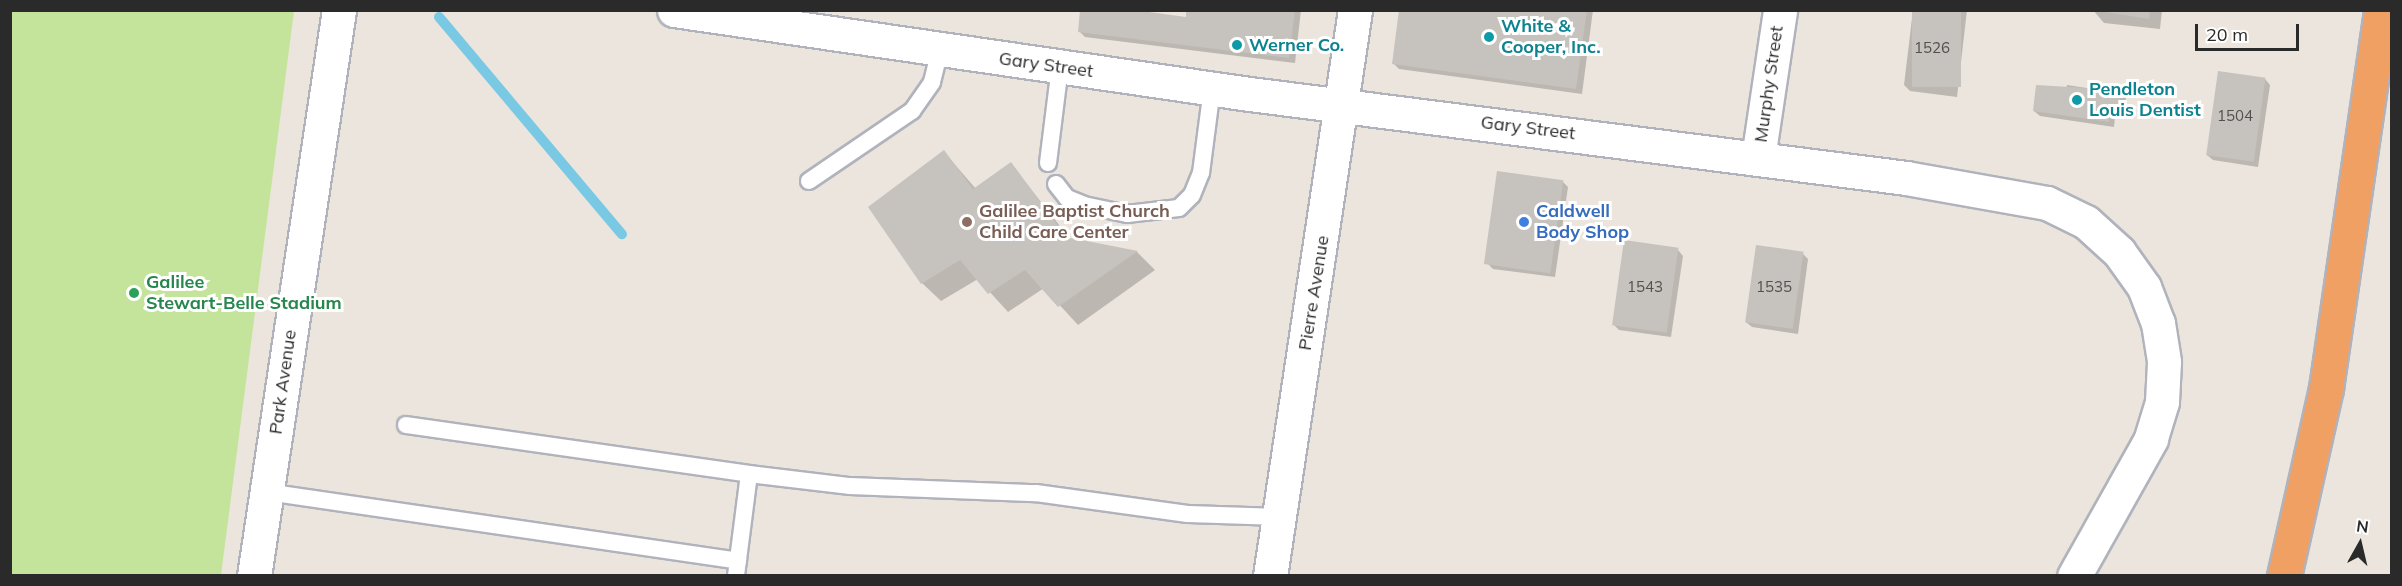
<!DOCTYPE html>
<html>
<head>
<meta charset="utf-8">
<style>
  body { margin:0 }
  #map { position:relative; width:2402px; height:586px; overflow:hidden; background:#ebe5dd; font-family:Mulish,sans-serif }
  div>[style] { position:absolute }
  .pitch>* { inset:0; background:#c4e39b }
  .shadow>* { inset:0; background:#0003 }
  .stream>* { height:10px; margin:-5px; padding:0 5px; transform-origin:5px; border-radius:5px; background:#79c8e4 }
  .building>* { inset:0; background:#c6c2bd; transform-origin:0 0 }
  .roads { filter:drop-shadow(2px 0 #b1b3bc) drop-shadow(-2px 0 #b1b3bc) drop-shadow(0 2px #b1b3bc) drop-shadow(0 -2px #b1b3bc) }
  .service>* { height:16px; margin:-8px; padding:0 8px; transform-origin:8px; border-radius:8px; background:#fff }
  .minor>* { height:33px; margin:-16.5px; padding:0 16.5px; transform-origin:16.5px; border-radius:16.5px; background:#fff }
  .secondary>* { height:33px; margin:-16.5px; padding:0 16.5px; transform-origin:16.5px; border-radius:16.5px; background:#fff }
  .motorway>* { height:33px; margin:-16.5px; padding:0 16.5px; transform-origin:16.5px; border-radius:16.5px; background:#f0a063 }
  .dots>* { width:16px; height:16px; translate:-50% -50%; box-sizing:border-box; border:3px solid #fff; border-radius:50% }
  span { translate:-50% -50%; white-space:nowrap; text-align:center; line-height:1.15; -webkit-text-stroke:6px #fff; paint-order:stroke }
  .number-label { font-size:15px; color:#51504f }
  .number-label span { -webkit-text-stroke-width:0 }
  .culture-label { font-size:18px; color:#0d838f; font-weight:700 }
  .left { translate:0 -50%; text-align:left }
  .street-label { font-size:18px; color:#2a2a2a }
  .education-label { font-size:18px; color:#785e54; font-weight:700 }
  .shop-label { font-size:18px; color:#366cbe; font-weight:700 }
  .leisure-label { font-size:18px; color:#27864d; font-weight:700 }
  .frame { position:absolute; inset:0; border:12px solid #2a2a2a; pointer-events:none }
  .north { position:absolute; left:2330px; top:514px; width:60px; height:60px; -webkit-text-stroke:4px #fff; paint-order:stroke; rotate:8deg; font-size:16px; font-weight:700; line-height:24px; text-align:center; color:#2a2a2a }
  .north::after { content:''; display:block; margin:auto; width:21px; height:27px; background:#2a2a2a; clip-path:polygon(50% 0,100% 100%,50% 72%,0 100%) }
  .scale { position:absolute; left:2195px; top:24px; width:104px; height:27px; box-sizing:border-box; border:3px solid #2a2a2a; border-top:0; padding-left:8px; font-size:18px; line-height:21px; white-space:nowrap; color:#2a2a2a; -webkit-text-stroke:4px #fff; paint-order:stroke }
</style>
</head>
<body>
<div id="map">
  <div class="pitch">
    <i style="clip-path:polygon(10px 11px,294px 11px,221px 575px,11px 575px)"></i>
  </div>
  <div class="shadow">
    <i style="clip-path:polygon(1188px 10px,1301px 10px,1295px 63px,1085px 37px,1079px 31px,1187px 19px)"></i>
    <i style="clip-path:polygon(1401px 10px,1593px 10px,1582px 94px,1399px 69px,1394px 64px)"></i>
    <i style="clip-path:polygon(1913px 10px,1967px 10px,1957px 97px,1910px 91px,1904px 85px)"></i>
    <i style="clip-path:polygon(2093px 10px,2162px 10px,2160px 29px,2104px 23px)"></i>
    <i style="clip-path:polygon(2265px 79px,2270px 85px,2258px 167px,2213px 160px,2207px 155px)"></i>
    <i style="clip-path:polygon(2067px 85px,2106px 91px,2121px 87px,2127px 92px,2123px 118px,2115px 117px,2114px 127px,2040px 116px,2034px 111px,2066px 91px)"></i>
    <i style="clip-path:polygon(944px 152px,976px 189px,1011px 164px,1071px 240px,1137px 252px,1155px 270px,1078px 325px,1044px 288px,1008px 312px,978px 279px,941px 301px,922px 283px)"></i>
    <i style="clip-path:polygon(1562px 181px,1568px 187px,1555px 277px,1493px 269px,1487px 263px)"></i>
    <i style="clip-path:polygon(1678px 250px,1683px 256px,1671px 337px,1619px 330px,1613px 324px)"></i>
    <i style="clip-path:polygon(1802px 253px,1808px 259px,1798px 334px,1752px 327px,1746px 322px)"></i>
  </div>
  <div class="stream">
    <i style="left:439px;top:17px;width:284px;rotate:49.9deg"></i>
  </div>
  <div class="building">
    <i style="clip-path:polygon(1080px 10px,1134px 10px,1186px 17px,1186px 10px,1295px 10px,1289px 58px,1078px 32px)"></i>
    <i style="clip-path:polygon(1399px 10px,1587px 10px,1576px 89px,1392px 64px)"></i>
    <i style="left:1912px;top:10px;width:49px;height:77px"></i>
    <i style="clip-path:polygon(2093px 10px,2150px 10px,2149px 19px)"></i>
    <i style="left:2218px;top:71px;width:48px;height:85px;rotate:8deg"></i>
    <i style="clip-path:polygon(2105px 83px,2122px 85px,2118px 113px,2110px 112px,2109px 122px,2033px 111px,2036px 85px,2104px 89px)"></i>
    <i style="clip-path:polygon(944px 150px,973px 189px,1011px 162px,1066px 237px,1138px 251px,1058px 307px,1025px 270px,988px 294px,960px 260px,921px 284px,868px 207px)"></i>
    <i style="left:1497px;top:171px;width:67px;height:94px;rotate:8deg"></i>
    <i style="left:1624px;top:240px;width:55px;height:86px;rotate:8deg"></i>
    <i style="left:1756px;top:245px;width:48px;height:78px;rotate:8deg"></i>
  </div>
  <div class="roads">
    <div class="service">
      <i style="left:1048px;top:163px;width:98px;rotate:-82.9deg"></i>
      <i style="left:809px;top:181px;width:125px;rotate:-34.2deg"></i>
      <i style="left:912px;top:111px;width:35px;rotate:-55deg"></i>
      <i style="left:932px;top:82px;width:34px;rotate:-76deg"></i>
      <i style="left:1056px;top:184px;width:18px;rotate:52deg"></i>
      <i style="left:1067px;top:198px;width:18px;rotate:22deg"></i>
      <i style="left:1084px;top:205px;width:44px;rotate:11.8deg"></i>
      <i style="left:1127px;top:214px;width:52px;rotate:-6.6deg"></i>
      <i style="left:1179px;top:208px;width:18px;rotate:-45deg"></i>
      <i style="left:1192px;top:195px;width:24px;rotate:-68deg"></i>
      <i style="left:1201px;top:173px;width:86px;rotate:-82.6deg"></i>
      <i style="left:406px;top:425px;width:346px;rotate:8.1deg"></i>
      <i style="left:749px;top:474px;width:103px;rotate:97.3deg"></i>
      <i style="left:749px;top:474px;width:102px;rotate:6.8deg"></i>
      <i style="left:850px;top:486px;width:186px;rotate:2.2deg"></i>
      <i style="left:1036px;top:493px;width:153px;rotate:7.9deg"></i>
      <i style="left:1188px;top:514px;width:92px;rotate:1.9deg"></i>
      <i style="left:267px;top:492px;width:476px;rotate:8.3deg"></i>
    </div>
    <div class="minor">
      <i style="left:674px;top:10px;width:574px;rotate:8.31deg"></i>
      <i style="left:1242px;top:93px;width:669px;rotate:7.29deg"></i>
      <i style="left:1906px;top:178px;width:143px;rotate:10.1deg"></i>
      <i style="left:2047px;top:203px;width:43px;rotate:26deg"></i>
      <i style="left:2086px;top:222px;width:45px;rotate:42.3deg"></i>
      <i style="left:2119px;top:252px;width:43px;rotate:54.5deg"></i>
      <i style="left:2144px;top:287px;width:39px;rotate:69deg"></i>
      <i style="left:2158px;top:323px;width:39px;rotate:81deg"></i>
      <i style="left:2164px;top:362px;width:40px;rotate:92.9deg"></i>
      <i style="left:2162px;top:402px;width:39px;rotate:107deg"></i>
      <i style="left:2151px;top:439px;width:157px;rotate:119.3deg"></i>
      <i style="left:1758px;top:158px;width:150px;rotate:-81.5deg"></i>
      <i style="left:254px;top:576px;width:572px;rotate:-81.46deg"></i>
    </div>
    <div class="secondary">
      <i style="left:1270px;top:576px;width:572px;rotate:-81.46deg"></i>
    </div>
    <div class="motorway">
      <i style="left:2284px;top:576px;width:193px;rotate:-77.4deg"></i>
      <i style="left:2326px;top:388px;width:382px;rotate:-81.7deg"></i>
    </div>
  </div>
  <div class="dots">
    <i style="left:1489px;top:37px;background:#0f9aa8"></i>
    <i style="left:1237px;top:45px;background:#0f9aa8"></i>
    <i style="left:2077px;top:100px;background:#0f9aa8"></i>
    <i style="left:967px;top:222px;background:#8d6e63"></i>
    <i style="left:1524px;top:222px;background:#3f7fe0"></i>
    <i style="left:134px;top:293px;background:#2e9e5b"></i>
  </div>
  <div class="number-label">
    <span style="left:1932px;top:48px">1526</span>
    <span style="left:2235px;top:116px">1504</span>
    <span style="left:1645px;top:287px">1543</span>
    <span style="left:1774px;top:287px">1535</span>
  </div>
  <div class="culture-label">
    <span class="left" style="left:1501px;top:37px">White &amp;<br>Cooper, Inc.</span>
    <span class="left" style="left:1249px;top:45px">Werner Co.</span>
    <span class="left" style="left:2089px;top:100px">Pendleton<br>Louis Dentist</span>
  </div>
  <div class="street-label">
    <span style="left:1046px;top:65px;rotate:8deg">Gary Street</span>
    <span style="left:1769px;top:84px;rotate:-82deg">Murphy Street</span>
    <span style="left:1528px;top:128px;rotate:7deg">Gary Street</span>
    <span style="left:1314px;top:293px;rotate:-81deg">Pierre Avenue</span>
    <span style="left:283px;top:382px;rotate:-82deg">Park Avenue</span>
  </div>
  <div class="education-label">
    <span class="left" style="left:979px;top:222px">Galilee Baptist Church<br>Child Care Center</span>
  </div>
  <div class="shop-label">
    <span class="left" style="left:1536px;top:222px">Caldwell<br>Body Shop</span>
  </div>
  <div class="leisure-label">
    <span class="left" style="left:146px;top:293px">Galilee<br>Stewart-Belle Stadium</span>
  </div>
  <div class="frame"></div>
  <div class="north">N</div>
  <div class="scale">20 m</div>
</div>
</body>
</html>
